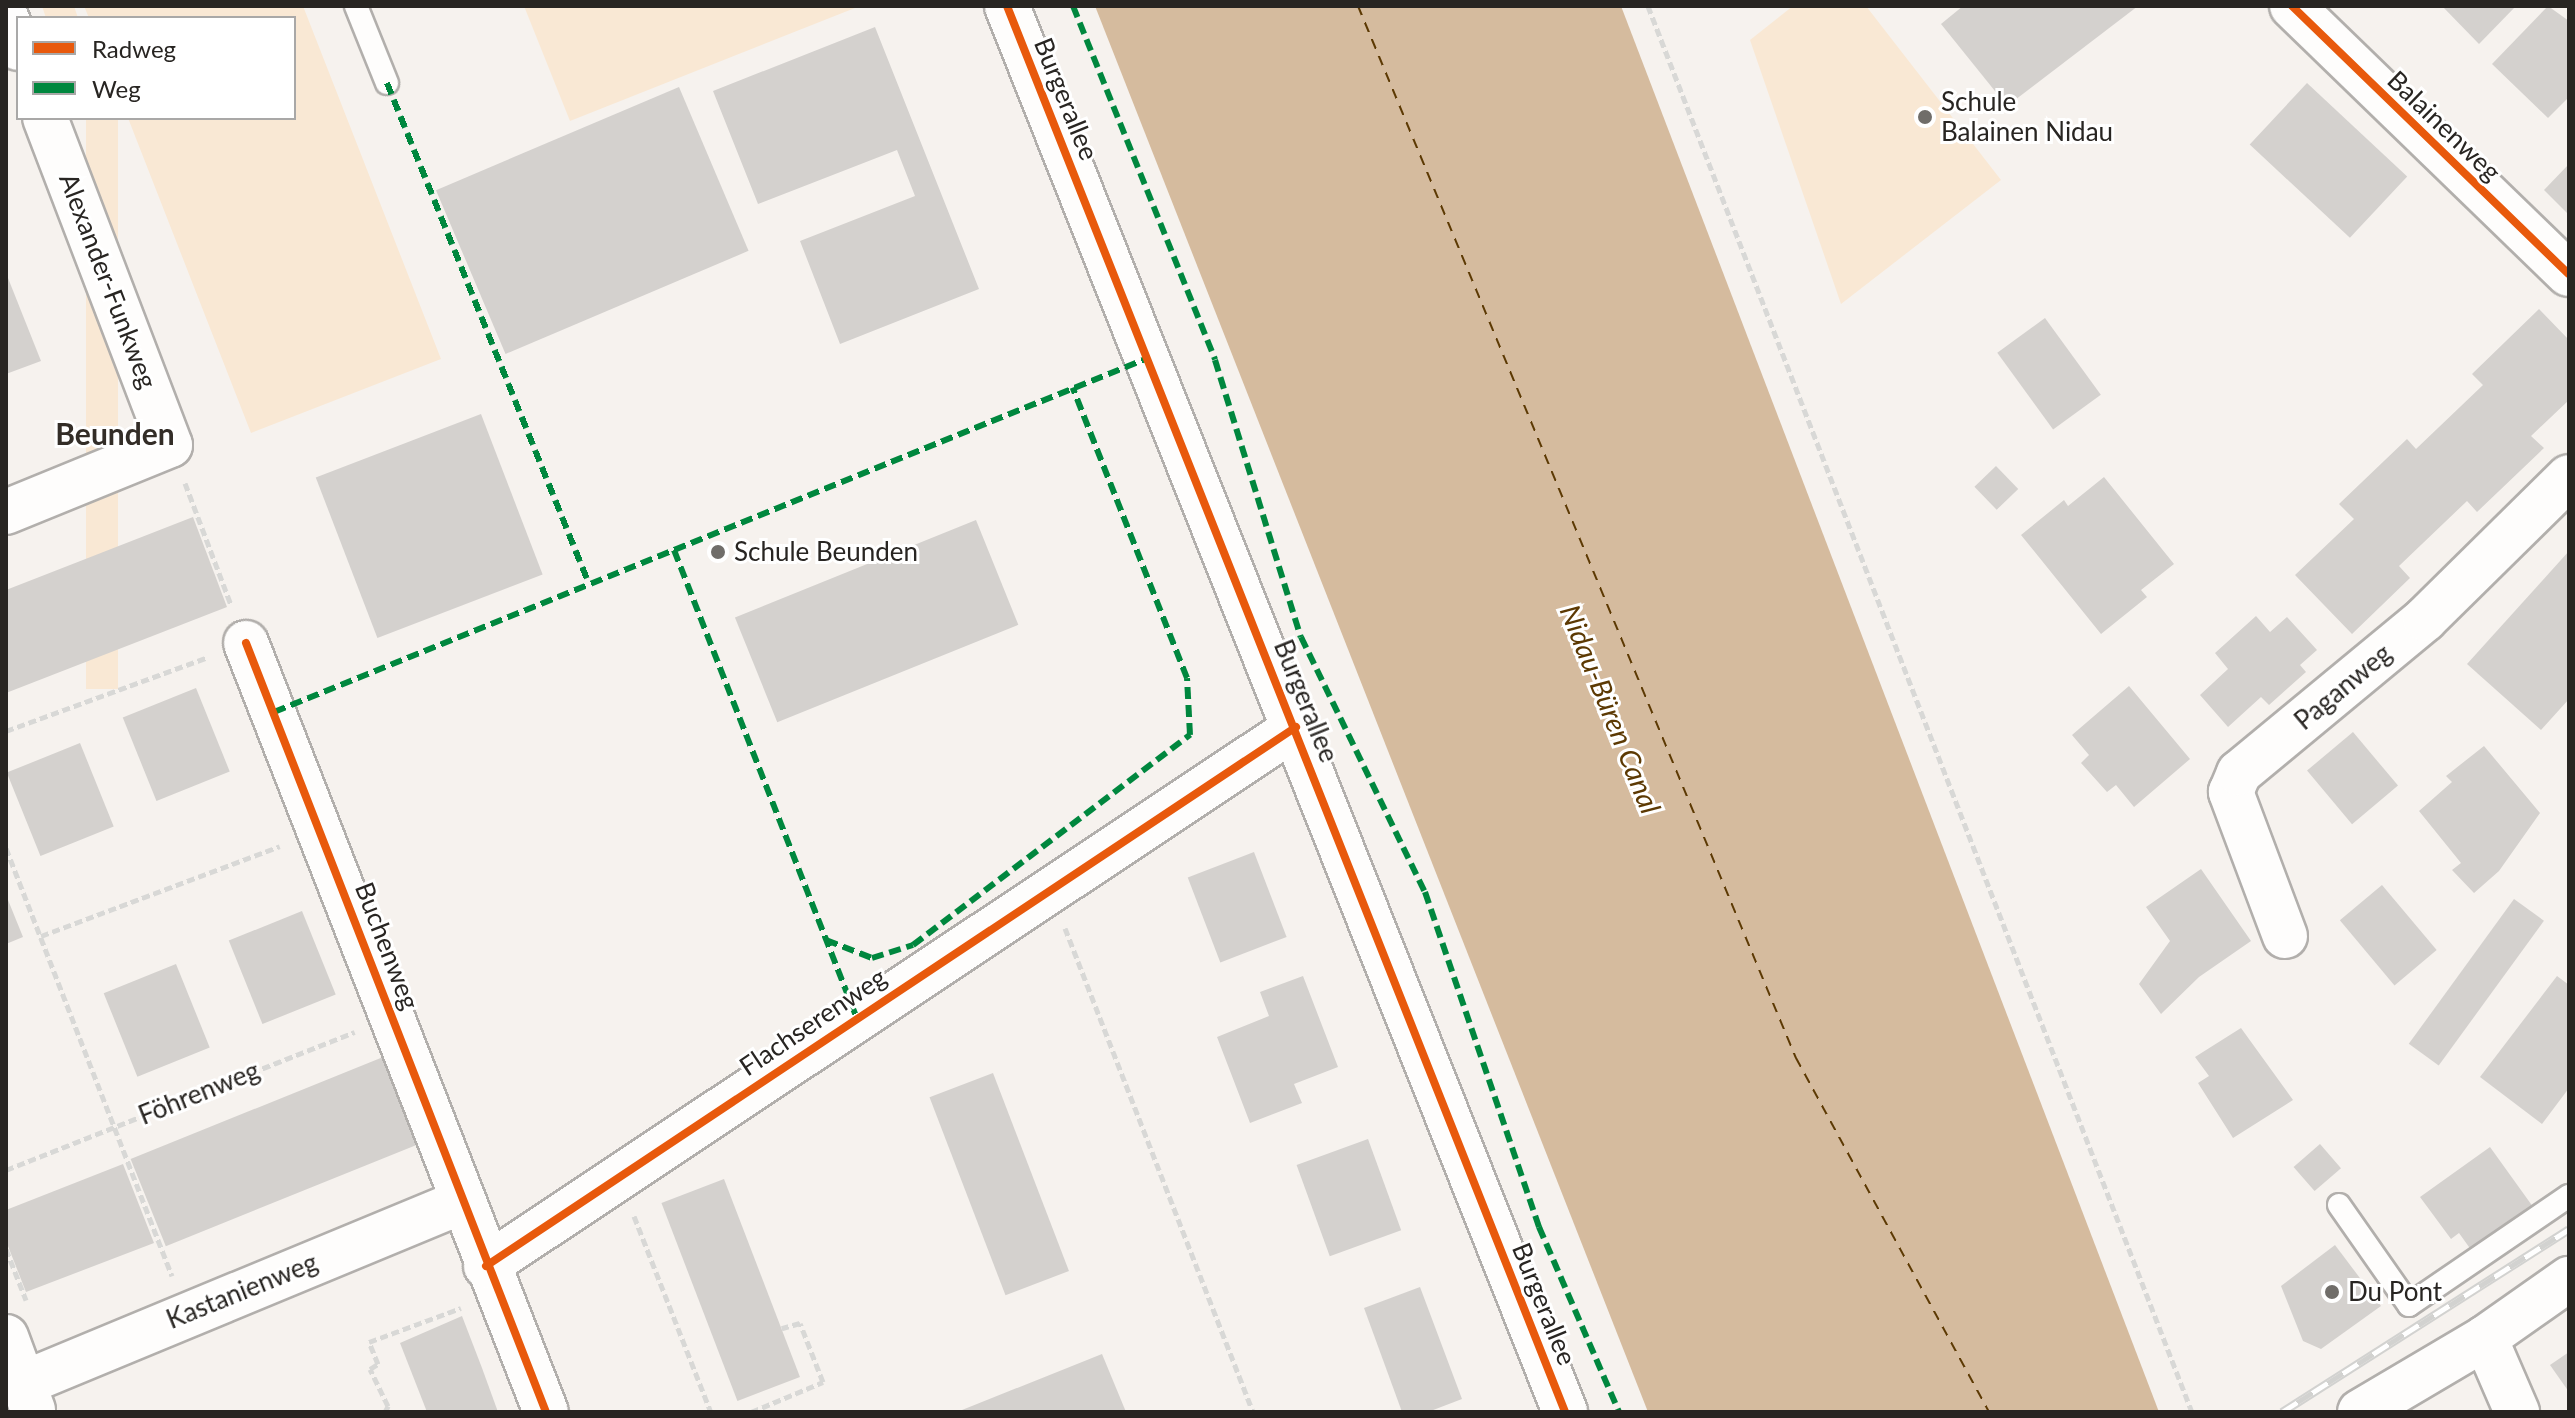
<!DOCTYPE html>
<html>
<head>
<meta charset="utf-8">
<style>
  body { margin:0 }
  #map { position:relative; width:2575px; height:1418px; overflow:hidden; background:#f6f2ee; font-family:Lato,sans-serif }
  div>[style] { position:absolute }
  .green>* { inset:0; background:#f9e8d4; transform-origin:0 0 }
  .water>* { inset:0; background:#d5bb9e }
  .ferry>* { height:2px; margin-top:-1px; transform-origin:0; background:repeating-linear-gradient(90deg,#5c3903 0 10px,transparent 0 18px) }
  .building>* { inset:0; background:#d4d1ce; transform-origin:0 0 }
  .path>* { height:5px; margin-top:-2.5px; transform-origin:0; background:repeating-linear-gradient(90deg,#d8d8d6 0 8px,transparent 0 12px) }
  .roads { filter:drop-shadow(2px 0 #b2afac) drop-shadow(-2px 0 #b2afac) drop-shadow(0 2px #b2afac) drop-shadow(0 -2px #b2afac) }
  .service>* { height:22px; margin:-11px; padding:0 11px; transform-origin:11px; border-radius:11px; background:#fefdfc }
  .minor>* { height:44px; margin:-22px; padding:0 22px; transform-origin:22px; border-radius:22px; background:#fefdfc }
  .secondary>* { height:44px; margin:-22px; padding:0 22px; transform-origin:22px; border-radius:22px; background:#fefdfc }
  .rail>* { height:9px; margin-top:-4.5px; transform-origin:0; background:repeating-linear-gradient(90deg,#fff 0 18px,#d2d2d0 0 36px); box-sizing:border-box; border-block:2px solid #d2d2d0 }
  .quiet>* { height:6px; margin-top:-3px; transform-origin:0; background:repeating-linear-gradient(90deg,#00873e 0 12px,transparent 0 18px) }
  .cycleway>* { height:8px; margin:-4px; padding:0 4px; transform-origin:4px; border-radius:4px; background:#e8590c }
  .dots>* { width:22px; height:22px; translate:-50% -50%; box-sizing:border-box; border:4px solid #fff; border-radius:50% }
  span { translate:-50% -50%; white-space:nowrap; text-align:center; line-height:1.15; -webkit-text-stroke:6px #fff; paint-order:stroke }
  .street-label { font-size:26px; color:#282522 }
  .poi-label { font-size:26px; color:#282522 }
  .left { translate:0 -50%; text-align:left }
  .water-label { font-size:28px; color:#5c3903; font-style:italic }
  .quarter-label { font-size:30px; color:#332d27; font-weight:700 }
  .frame { position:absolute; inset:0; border:8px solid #282522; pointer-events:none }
  .legend { position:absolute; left:16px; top:16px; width:280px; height:104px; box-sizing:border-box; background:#fff; border:2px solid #a9a8a7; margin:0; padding:10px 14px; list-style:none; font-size:24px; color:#282522 }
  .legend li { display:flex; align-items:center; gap:16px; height:40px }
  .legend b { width:40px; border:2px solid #a9a8a7 }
</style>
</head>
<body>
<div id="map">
  <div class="green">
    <i style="clip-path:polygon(42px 6px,74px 6px,78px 18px,46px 18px)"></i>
    <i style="clip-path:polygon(84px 6px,303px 6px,441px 359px,251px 433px,128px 118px,294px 118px,294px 18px,89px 18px)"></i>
    <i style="clip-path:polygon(524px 6px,860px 6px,570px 121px)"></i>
    <i style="clip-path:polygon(1793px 6px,1866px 6px,2001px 180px,1841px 304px,1750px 40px)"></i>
    <i style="left:86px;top:118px;width:32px;height:571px"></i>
  </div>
  <div class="water">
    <i style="clip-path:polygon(1095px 6px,1621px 6px,2159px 1412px,1648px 1412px)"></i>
  </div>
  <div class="ferry">
    <i style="left:1358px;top:6px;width:1140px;rotate:67.4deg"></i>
    <i style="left:1796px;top:1058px;width:403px;rotate:61.4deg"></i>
  </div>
  <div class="building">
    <i style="clip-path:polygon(1963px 6px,2138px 6px,2007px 106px,1941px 24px)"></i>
    <i style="clip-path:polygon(2442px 6px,2516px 6px,2479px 44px)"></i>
    <i style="clip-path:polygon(2548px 6px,2569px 21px,2569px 97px,2548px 118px,2492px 64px)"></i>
    <i style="clip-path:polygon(875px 27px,979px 289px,840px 344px,800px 241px,915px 196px,897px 150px,758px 204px,713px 91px)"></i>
    <i style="left:2307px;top:83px;width:137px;height:84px;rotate:43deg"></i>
    <i style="left:679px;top:87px;width:178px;height:264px;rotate:67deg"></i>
    <i style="clip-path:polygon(2569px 164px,2569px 215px,2544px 190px)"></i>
    <i style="clip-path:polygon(6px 273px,41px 361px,6px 374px)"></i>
    <i style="clip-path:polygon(2539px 309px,2569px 340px,2569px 400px,2531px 436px,2544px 448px,2477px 512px,2467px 501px,2399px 566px,2410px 578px,2352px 634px,2295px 575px,2354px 519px,2339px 504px,2407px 439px,2416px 449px,2483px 385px,2472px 374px)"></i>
    <i style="left:2045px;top:318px;width:95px;height:59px;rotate:54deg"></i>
    <i style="left:481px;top:414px;width:172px;height:177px;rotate:69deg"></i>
    <i style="left:1996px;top:466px;width:32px;height:30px;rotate:46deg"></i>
    <i style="clip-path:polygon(2104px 477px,2174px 564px,2141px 590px,2147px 597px,2101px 634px,2021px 535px,2064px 500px,2068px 506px)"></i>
    <i style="clip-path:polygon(193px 517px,227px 607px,6px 693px,6px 590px)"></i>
    <i style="left:976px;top:520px;width:113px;height:260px;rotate:68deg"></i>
    <i style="clip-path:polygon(2569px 551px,2569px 699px,2541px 730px,2467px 664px)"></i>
    <i style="clip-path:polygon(2256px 616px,2270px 632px,2287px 617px,2317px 650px,2300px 665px,2306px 672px,2269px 705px,2261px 697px,2228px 727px,2200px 695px,2228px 669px,2215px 653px)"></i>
    <i style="clip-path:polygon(2129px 686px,2190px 759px,2134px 807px,2116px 785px,2107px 792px,2081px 763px,2089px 755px,2072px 735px)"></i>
    <i style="left:196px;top:688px;width:90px;height:79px;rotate:68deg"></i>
    <i style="left:2353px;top:732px;width:70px;height:60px;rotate:50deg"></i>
    <i style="left:80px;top:743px;width:90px;height:79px;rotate:68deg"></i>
    <i style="clip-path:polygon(2484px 746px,2540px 813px,2499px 871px,2474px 893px,2452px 870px,2461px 863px,2419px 811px,2452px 782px,2446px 776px)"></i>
    <i style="left:1254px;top:852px;width:91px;height:71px;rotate:69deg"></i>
    <i style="clip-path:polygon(2201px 869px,2251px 941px,2199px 977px,2161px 1014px,2139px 984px,2170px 941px,2146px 907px)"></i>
    <i style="left:2382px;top:885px;width:85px;height:55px;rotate:50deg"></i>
    <i style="clip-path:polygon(6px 895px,23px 937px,6px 944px)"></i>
    <i style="left:2514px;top:899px;width:37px;height:179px;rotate:36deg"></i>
    <i style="left:302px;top:911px;width:90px;height:79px;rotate:68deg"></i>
    <i style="left:176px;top:964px;width:90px;height:78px;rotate:68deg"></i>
    <i style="clip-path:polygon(1303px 976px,1338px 1067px,1294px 1084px,1302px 1103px,1250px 1123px,1217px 1037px,1269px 1016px,1260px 992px)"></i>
    <i style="clip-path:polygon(2557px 976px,2569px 985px,2569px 1088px,2542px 1124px,2480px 1077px)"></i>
    <i style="clip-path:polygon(2241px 1028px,2293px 1100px,2233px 1138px,2198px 1083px,2209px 1076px,2195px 1057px)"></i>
    <i style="left:393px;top:1053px;width:94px;height:283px;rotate:68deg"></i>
    <i style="left:993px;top:1073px;width:212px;height:68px;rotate:69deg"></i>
    <i style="left:1368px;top:1139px;width:97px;height:76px;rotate:70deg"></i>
    <i style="left:2320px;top:1144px;width:32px;height:35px;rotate:49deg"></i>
    <i style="clip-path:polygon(2490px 1147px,2536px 1211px,2474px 1254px,2459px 1233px,2451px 1239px,2420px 1197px)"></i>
    <i style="clip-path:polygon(123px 1164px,154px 1243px,26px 1292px,6px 1241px,6px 1210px)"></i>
    <i style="left:724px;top:1179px;width:212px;height:67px;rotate:69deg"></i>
    <i style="clip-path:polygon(2335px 1245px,2381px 1306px,2321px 1349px,2303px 1341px,2281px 1286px)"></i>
    <i style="clip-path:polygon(1420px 1287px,1462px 1399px,1428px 1412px,1402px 1412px,1364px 1308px)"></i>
    <i style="clip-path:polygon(462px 1316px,482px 1368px,498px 1412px,427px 1412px,400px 1343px)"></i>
    <i style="clip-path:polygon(2569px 1352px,2569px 1392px,2550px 1365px)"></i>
    <i style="clip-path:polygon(1102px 1354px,1126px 1412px,957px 1412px)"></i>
  </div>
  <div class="path">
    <i style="left:1648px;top:6px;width:1508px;rotate:68.85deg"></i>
    <i style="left:185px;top:483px;width:130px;rotate:69.3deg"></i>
    <i style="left:6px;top:731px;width:215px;rotate:-20.1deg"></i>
    <i style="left:6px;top:848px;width:459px;rotate:68.8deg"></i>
    <i style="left:1065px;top:928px;width:519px;rotate:68.77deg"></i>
    <i style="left:41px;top:936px;width:255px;rotate:-20.6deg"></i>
    <i style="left:6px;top:1170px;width:375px;rotate:-21.6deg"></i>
    <i style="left:634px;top:1216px;width:211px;rotate:68.6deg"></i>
    <i style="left:6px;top:1249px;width:55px;rotate:68.6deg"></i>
    <i style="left:385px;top:1412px;width:7px;rotate:-63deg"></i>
    <i style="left:388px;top:1406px;width:41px;rotate:-115.9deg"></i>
    <i style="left:370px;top:1369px;width:9px;rotate:-32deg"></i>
    <i style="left:378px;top:1364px;width:24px;rotate:-112deg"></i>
    <i style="left:369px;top:1342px;width:98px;rotate:-20.3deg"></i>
    <i style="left:751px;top:1412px;width:78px;rotate:-22.6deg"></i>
    <i style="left:823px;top:1382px;width:63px;rotate:-111.3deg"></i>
    <i style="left:800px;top:1323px;width:19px;rotate:164deg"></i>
  </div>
  <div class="roads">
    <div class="service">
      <i style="left:356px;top:6px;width:83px;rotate:68.1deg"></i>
      <i style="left:2339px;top:1205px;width:122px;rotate:55deg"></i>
      <i style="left:2409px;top:1305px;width:194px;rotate:-34.3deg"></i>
    </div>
    <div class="minor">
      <i style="left:1007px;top:6px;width:1513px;rotate:68.35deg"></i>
      <i style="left:2292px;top:6px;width:385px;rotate:44.1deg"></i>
      <i style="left:6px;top:17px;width:33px;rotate:69deg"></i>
      <i style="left:6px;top:512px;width:177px;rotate:-22.2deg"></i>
      <i style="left:170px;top:445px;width:350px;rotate:-110.9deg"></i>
      <i style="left:246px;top:643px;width:825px;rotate:68.69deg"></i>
      <i style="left:2285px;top:936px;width:154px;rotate:-110.6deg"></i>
      <i style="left:2231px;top:792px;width:21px;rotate:-67deg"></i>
      <i style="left:2239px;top:773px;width:241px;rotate:-39.6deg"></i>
      <i style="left:2425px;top:619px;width:202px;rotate:-44.6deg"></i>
      <i style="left:486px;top:1266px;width:973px;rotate:-33.64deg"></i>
      <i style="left:6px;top:1337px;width:78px;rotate:69.7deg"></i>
      <i style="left:2485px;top:1338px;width:81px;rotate:66.6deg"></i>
      <i style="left:24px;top:1383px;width:473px;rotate:-22.5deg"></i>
    </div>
    <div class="secondary">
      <i style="left:2360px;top:1412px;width:145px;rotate:-30.6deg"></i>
      <i style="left:2485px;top:1338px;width:103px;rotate:-35.1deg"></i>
    </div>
  </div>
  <div class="rail">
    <i style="left:2282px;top:1412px;width:340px;rotate:-32.5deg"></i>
  </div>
  <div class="quiet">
    <i style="left:1073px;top:6px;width:381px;rotate:68.1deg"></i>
    <i style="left:1215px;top:360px;width:290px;rotate:72.8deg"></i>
    <i style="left:1301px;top:637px;width:284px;rotate:64.1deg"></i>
    <i style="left:1425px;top:892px;width:354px;rotate:71.2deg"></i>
    <i style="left:1539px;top:1227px;width:202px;rotate:66.6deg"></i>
    <i style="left:387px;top:83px;width:540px;rotate:68.04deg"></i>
    <i style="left:674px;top:550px;width:500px;rotate:68.67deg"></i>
    <i style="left:274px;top:712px;width:943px;rotate:-22.05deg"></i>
    <i style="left:826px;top:940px;width:49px;rotate:21.4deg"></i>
    <i style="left:872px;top:958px;width:43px;rotate:-17.6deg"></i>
    <i style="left:913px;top:945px;width:348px;rotate:-37.2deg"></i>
    <i style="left:1190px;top:735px;width:57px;rotate:-93deg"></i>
    <i style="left:1187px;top:678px;width:312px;rotate:-111.5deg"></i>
  </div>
  <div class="cycleway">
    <i style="left:1007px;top:6px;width:1513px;rotate:68.35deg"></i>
    <i style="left:2292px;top:6px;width:385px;rotate:44.1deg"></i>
    <i style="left:246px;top:643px;width:825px;rotate:68.69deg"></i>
    <i style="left:486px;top:1266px;width:973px;rotate:-33.64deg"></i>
  </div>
  <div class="dots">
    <i style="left:1925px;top:117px;background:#706d69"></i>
    <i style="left:718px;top:552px;background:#706d69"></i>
    <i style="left:2332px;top:1292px;background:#706d69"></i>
  </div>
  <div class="street-label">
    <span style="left:1066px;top:99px;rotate:68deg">Burgerallee</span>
    <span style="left:2444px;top:126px;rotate:44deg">Balainenweg</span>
    <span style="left:108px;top:281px;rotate:69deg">Alexander-Funkweg</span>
    <span style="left:2343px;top:687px;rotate:-40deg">Paganweg</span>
    <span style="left:1306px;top:701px;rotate:68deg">Burgerallee</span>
    <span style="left:387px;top:946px;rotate:69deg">Buchenweg</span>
    <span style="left:813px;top:1022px;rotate:-34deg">Flachserenweg</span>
    <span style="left:199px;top:1093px;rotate:-22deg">Föhrenweg</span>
    <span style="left:242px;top:1291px;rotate:-22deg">Kastanienweg</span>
    <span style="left:1544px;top:1304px;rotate:68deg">Burgerallee</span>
  </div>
  <div class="poi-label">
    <span class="left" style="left:1941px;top:117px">Schule<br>Balainen Nidau</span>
    <span class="left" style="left:734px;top:552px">Schule Beunden</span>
    <span class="left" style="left:2348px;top:1292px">Du Pont</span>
  </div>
  <div class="water-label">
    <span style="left:1611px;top:709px;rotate:68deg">Nidau-Büren Canal</span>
  </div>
  <div class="quarter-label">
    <span style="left:115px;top:433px">Beunden</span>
  </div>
  <div class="frame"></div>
  <ul class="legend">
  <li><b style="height:10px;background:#e8590c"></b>Radweg</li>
  <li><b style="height:10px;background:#00873e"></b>Weg</li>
  </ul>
</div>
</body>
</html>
